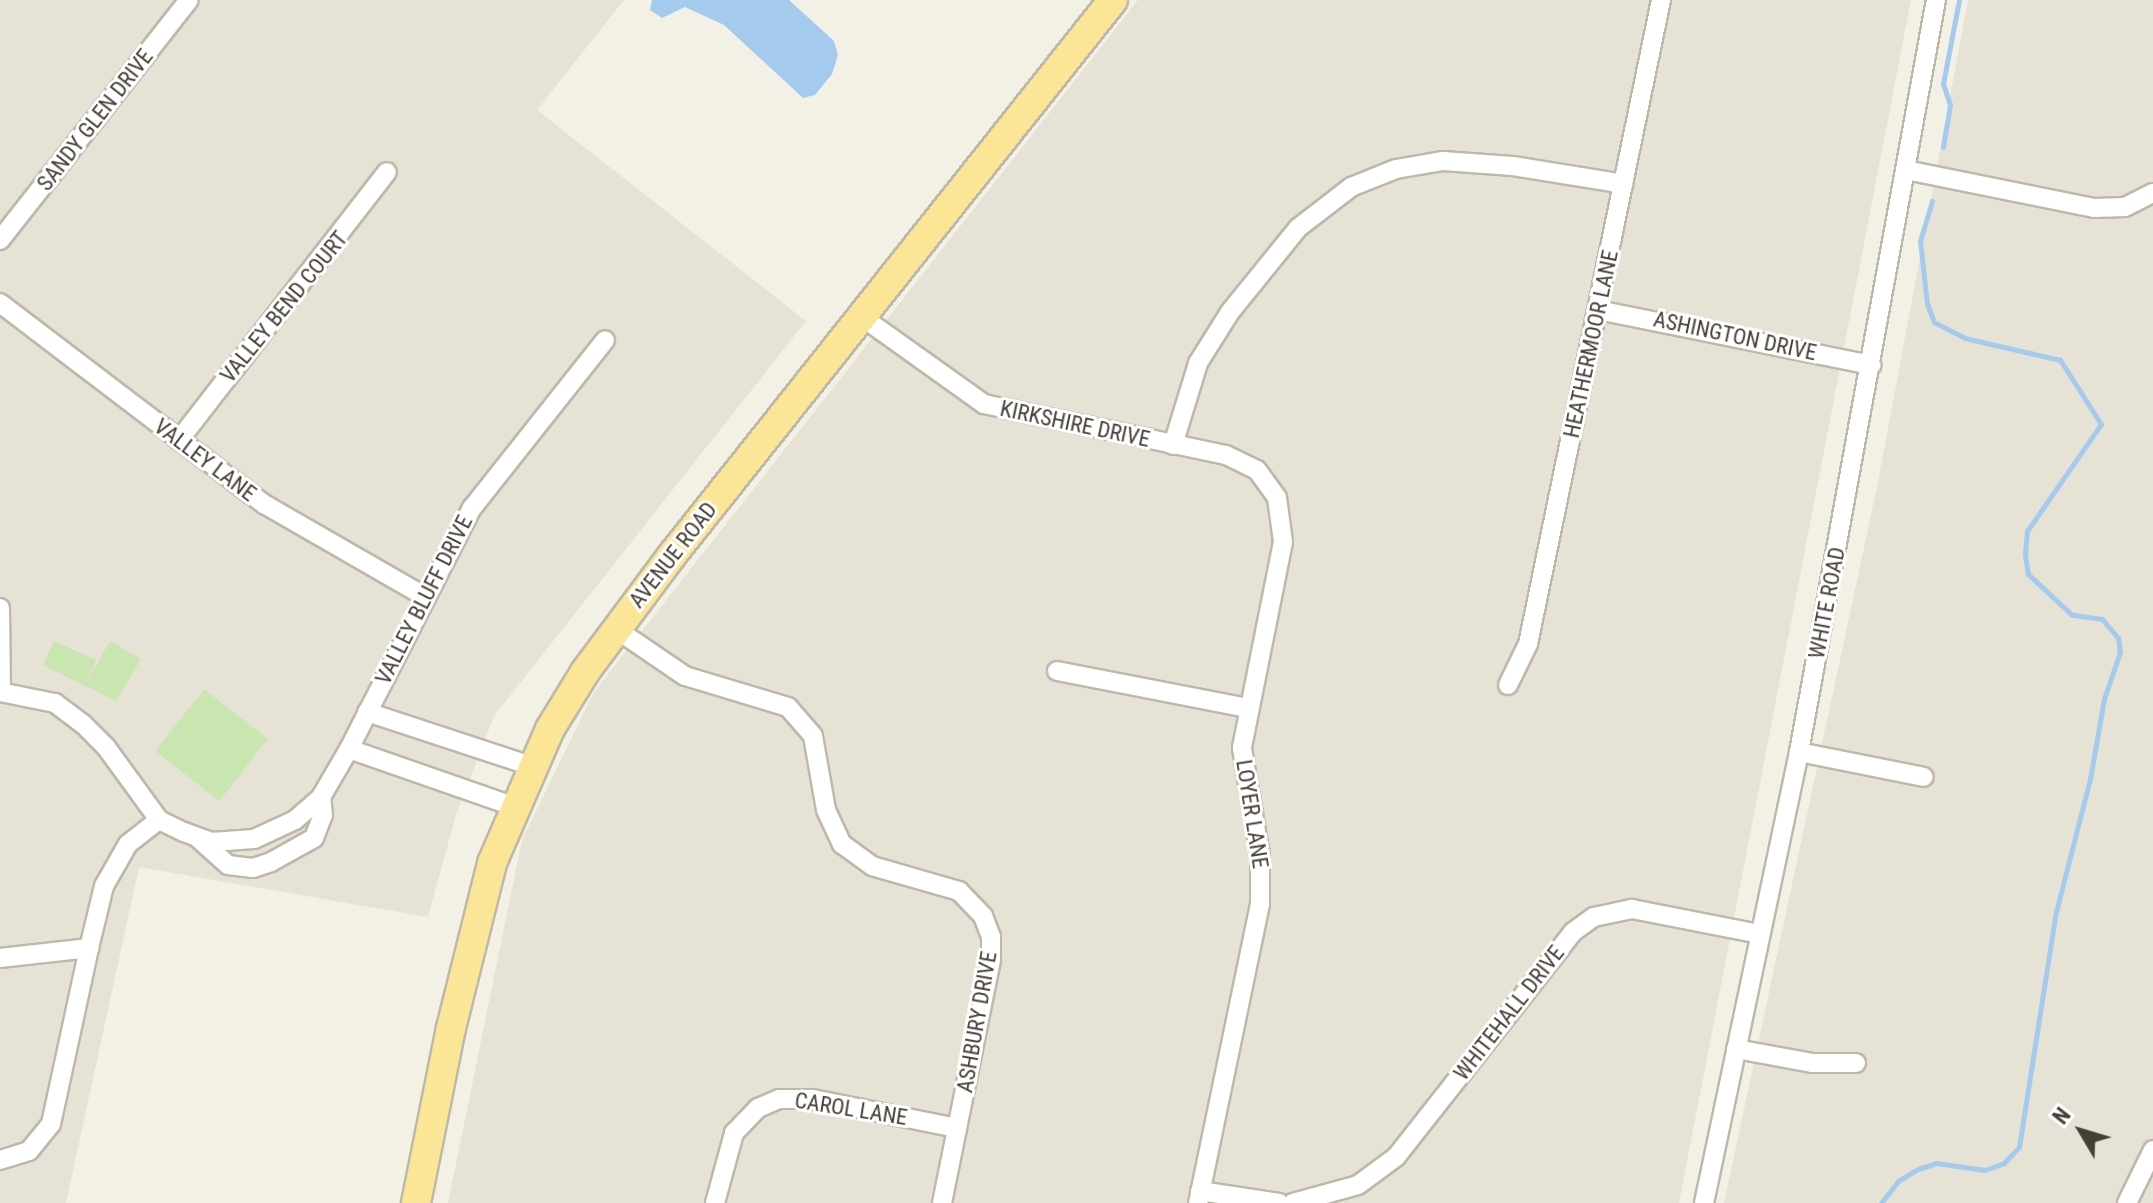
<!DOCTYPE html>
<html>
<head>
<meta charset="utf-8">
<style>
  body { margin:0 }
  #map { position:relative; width:2153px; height:1203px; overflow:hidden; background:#f3f0e6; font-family:"Roboto Condensed",sans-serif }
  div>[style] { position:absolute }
  .residential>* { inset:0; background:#e6e2d5 }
  .green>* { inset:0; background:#cae6b0; transform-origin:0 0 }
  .water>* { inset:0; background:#a4cbee }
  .stream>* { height:5px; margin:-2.5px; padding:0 2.5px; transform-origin:2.5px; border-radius:2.5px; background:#a4cbee }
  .roads { filter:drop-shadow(2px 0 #beb8a9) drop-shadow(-2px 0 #beb8a9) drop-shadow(0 2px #beb8a9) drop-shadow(0 -2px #beb8a9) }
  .street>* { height:18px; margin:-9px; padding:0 9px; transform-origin:9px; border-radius:9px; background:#fff }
  .primary>* { height:28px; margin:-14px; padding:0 14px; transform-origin:14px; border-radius:14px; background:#fbe697 }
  span { translate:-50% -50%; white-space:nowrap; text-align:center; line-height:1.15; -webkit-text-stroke:6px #fff; paint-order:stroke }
  .street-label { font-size:22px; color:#454036 }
  .north { position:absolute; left:2041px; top:1091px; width:80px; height:80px; -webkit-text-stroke:6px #fff; paint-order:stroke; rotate:308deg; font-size:22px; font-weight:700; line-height:32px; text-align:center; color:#454036 }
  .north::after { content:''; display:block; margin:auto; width:28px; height:36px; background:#454036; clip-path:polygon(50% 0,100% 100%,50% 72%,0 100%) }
</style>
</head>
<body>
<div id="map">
  <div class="residential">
    <i style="clip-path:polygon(0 0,624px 0,537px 110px,806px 321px,494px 716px,456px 815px,428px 917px,139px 867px,66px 1203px,0 1203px)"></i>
    <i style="clip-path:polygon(1138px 0,1911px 0,1679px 1203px,448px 1203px,522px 840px,594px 692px)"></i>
    <i style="clip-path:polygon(1968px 0,2153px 0,2153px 1203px,1724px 1203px,1878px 482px)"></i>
  </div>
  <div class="green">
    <i style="clip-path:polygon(54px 641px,96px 660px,86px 683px,110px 641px,141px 659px,116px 701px,43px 665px)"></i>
    <i style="left:204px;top:689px;width:81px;height:79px;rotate:38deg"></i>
  </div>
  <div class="water">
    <i style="clip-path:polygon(652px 0,789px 0,834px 41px,838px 55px,832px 74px,815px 95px,803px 98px,724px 25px,685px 7px,662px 18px,650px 10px)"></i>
  </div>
  <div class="stream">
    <i style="left:1943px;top:147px;width:43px;rotate:-80.5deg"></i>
    <i style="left:1950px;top:105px;width:22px;rotate:-108deg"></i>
    <i style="left:1943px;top:84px;width:86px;rotate:-79.2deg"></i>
    <i style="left:1881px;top:1203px;width:28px;rotate:-52deg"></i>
    <i style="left:1898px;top:1181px;width:23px;rotate:-31deg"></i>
    <i style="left:1918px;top:1169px;width:19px;rotate:-18deg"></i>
    <i style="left:1936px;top:1163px;width:49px;rotate:8.1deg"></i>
    <i style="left:1985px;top:1170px;width:20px;rotate:-20deg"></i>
    <i style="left:2004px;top:1163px;width:22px;rotate:-47deg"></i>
    <i style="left:2019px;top:1147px;width:238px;rotate:-81.1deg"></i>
    <i style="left:2056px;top:912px;width:137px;rotate:-75.7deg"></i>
    <i style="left:2090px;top:779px;width:81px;rotate:-80.1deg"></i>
    <i style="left:2104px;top:699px;width:50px;rotate:-71.2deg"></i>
    <i style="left:2120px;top:652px;width:14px;rotate:-98deg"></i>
    <i style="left:2118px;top:638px;width:25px;rotate:-130deg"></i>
    <i style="left:2102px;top:619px;width:30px;rotate:-172deg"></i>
    <i style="left:2072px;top:615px;width:60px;rotate:-137deg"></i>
    <i style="left:2028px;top:574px;width:20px;rotate:-99deg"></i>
    <i style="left:2025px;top:554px;width:23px;rotate:-85deg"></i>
    <i style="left:2027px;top:531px;width:130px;rotate:-55.3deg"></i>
    <i style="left:2101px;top:424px;width:76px;rotate:-122.6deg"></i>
    <i style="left:2060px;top:360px;width:98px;rotate:-167deg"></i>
    <i style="left:1965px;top:338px;width:35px;rotate:-153deg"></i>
    <i style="left:1934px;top:322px;width:19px;rotate:-111deg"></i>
    <i style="left:1927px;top:304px;width:63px;rotate:-96.3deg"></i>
    <i style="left:1920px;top:241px;width:42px;rotate:-73.3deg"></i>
  </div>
  <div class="roads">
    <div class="street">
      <i style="left:1906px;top:170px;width:192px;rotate:11.4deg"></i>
      <i style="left:2094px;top:208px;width:31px;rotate:-2deg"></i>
      <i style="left:2125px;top:207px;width:31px;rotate:-27deg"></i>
      <i style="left:0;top:240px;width:305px;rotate:-51.8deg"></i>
      <i style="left:0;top:303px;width:332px;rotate:37.3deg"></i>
      <i style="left:264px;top:504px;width:185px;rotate:29.9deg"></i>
      <i style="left:1598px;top:310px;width:279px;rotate:11.4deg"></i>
      <i style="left:862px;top:317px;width:150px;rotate:35.5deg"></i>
      <i style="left:984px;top:404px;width:247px;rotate:11.9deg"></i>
      <i style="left:1226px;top:455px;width:34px;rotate:26deg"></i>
      <i style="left:1257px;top:470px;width:34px;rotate:54deg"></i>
      <i style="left:1277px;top:498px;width:44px;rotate:82.2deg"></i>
      <i style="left:1283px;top:542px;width:210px;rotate:101.3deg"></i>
      <i style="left:1242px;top:748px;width:109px;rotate:80.5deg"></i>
      <i style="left:1260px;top:855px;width:49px;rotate:90deg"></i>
      <i style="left:1260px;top:904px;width:305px;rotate:101.7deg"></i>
      <i style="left:179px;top:440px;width:339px;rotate:-52.2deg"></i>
      <i style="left:1173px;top:445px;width:86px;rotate:-73deg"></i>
      <i style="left:1198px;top:363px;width:60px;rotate:-57.9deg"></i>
      <i style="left:1230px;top:312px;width:108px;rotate:-51deg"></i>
      <i style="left:1298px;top:228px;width:67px;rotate:-37.7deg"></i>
      <i style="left:1351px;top:187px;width:48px;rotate:-21.8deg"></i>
      <i style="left:1396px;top:169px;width:48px;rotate:-9.7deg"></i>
      <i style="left:1443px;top:161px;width:70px;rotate:4.1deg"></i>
      <i style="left:1513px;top:166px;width:112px;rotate:9.2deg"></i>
      <i style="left:0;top:608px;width:84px;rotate:89.3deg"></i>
      <i style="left:616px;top:629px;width:83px;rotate:34.3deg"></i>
      <i style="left:685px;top:676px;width:108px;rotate:16.8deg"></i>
      <i style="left:788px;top:707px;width:38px;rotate:49deg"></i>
      <i style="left:813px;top:736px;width:75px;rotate:80deg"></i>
      <i style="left:826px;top:810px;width:38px;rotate:65deg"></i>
      <i style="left:842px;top:844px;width:37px;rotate:36deg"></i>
      <i style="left:872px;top:866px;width:91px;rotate:16deg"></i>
      <i style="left:959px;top:891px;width:35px;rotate:46deg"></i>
      <i style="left:983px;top:916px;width:22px;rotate:69deg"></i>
      <i style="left:991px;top:937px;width:23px;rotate:90deg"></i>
      <i style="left:991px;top:960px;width:248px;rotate:101.4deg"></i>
      <i style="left:1057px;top:671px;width:195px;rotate:11deg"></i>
      <i style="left:1508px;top:685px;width:46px;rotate:-64deg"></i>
      <i style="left:1528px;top:644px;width:658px;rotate:-78.33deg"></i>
      <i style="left:0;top:692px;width:56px;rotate:11.3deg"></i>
      <i style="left:55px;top:703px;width:34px;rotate:37deg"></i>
      <i style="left:82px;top:723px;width:34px;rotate:45deg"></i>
      <i style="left:106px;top:747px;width:90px;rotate:54deg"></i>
      <i style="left:159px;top:820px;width:28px;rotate:26deg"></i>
      <i style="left:184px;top:832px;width:29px;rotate:20deg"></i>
      <i style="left:211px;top:842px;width:43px;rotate:-4deg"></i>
      <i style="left:254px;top:839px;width:45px;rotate:-24.9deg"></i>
      <i style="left:295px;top:820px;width:35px;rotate:-41deg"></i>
      <i style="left:321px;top:797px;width:56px;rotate:-59.7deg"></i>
      <i style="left:349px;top:749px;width:271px;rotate:-63deg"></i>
      <i style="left:472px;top:508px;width:214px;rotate:-51.6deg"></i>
      <i style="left:367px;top:712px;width:173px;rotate:18.2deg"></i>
      <i style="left:349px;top:749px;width:174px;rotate:19.2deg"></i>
      <i style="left:1799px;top:752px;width:127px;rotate:11.3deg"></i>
      <i style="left:198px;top:838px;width:40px;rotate:42deg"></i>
      <i style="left:228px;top:865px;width:25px;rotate:7deg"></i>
      <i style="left:253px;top:868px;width:19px;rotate:-18deg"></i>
      <i style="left:271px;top:862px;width:49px;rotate:-29.2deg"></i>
      <i style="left:314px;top:838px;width:25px;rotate:-69deg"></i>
      <i style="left:323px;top:815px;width:18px;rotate:-96deg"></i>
      <i style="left:0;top:958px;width:90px;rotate:-6.4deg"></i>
      <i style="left:89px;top:948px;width:64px;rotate:-76.4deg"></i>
      <i style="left:104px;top:886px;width:48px;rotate:-60.3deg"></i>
      <i style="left:128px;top:844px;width:39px;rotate:-38deg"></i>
      <i style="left:1736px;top:1049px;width:77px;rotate:10.4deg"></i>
      <i style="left:1812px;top:1063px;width:44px"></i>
      <i style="left:0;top:1160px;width:30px;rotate:-17deg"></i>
      <i style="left:29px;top:1151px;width:35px;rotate:-51deg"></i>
      <i style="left:51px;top:1124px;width:180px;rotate:-77.8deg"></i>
      <i style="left:1200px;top:1191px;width:80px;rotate:8.6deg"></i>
      <i style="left:715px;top:1203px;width:73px;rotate:-74.8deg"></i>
      <i style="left:734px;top:1133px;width:35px;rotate:-46deg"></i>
      <i style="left:758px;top:1108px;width:23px;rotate:-23deg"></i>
      <i style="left:779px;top:1099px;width:34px"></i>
      <i style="left:813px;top:1099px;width:147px;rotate:11.4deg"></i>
      <i style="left:1293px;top:1203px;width:67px;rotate:-15.5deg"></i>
      <i style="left:1358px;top:1185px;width:47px;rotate:-36.4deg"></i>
      <i style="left:1396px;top:1157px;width:286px;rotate:-51.8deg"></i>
      <i style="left:1573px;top:932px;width:26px;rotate:-36deg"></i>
      <i style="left:1594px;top:917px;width:39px;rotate:-12deg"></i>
      <i style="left:1632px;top:909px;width:130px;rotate:11.1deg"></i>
      <i style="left:1704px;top:1203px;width:461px;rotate:-78.1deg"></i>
      <i style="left:1799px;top:752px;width:764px;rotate:-79.68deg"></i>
      <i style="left:2127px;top:1203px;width:59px;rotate:-63.9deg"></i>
    </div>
    <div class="primary">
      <i style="left:416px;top:1203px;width:178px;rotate:-78.7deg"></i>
      <i style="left:451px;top:1028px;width:170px;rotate:-76deg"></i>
      <i style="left:492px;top:863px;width:146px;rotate:-66.6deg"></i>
      <i style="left:550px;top:729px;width:67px;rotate:-58.4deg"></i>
      <i style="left:585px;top:672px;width:147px;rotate:-53.3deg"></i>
      <i style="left:673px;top:554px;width:707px;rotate:-51.54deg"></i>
    </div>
  </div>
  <div class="street-label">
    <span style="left:95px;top:120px;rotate:-52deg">SANDY GLEN DRIVE</span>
    <span style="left:284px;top:307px;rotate:-51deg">VALLEY BEND COURT</span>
    <span style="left:1735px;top:336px;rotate:12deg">ASHINGTON DRIVE</span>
    <span style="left:1591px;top:344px;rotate:-78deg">HEATHERMOOR LANE</span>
    <span style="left:1075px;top:424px;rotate:12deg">KIRKSHIRE DRIVE</span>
    <span style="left:205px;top:460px;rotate:37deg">VALLEY LANE</span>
    <span style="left:673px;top:555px;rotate:-52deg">AVENUE ROAD</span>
    <span style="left:424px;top:600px;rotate:-63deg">VALLEY BLUFF DRIVE</span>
    <span style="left:1827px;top:603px;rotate:-79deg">WHITE ROAD</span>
    <span style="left:1252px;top:814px;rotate:81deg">LOYER LANE</span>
    <span style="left:1509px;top:1013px;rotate:-52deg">WHITEHALL DRIVE</span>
    <span style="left:977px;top:1022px;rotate:-80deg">ASHBURY DRIVE</span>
    <span style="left:851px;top:1109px;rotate:9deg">CAROL LANE</span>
  </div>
  <div class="north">N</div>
</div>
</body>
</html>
